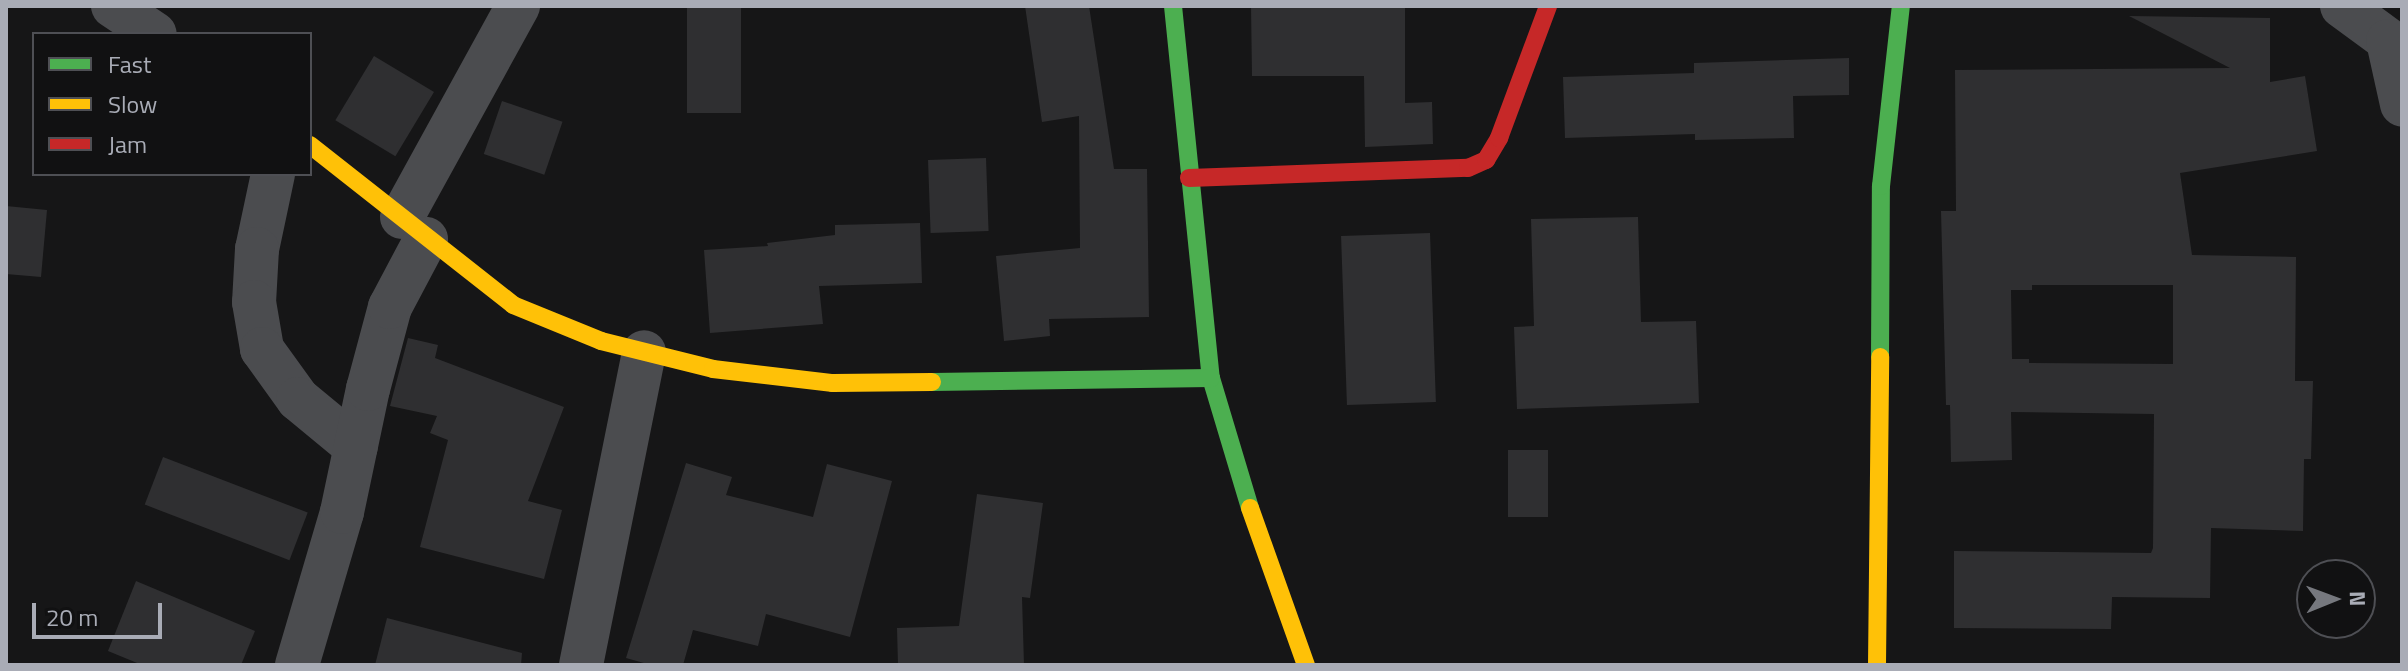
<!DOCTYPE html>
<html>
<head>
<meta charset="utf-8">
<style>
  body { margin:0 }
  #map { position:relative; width:2408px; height:671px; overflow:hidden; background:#161617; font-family:"Titillium Web",sans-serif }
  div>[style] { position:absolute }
  .building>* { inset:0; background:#2f2f31; transform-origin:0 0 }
  .street>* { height:44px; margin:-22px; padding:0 22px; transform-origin:22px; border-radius:22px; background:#4b4c4f }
  .fast>* { height:18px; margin:-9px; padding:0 9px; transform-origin:9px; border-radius:9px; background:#4caf50 }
  .slow>* { height:18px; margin:-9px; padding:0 9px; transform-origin:9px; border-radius:9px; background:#ffc107 }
  .jam>* { height:18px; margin:-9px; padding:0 9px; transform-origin:9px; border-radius:9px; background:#c62828 }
  span { translate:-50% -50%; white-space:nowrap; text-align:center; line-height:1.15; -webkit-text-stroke:6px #111112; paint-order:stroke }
  .frame { position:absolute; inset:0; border:8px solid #a9acb6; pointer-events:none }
  .legend { position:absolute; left:32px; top:32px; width:280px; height:144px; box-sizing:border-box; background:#111112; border:2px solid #4e4f54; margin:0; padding:10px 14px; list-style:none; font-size:24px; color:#a9acb6 }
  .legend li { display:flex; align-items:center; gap:16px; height:40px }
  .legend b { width:40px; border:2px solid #4e4f54 }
  .north { position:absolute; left:2296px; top:559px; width:80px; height:80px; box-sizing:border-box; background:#111112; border:2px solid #4e4f54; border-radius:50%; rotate:89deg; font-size:22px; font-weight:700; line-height:32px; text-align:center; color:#a9acb6 }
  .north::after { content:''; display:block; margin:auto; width:28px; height:36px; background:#76787e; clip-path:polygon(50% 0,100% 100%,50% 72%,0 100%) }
  .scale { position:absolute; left:32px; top:603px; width:130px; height:36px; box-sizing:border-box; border:4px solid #a9acb6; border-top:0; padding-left:10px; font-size:24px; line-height:28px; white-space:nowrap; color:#a9acb6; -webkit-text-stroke:6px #111112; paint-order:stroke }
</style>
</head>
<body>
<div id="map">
  <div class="building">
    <i style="left:687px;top:6px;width:54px;height:107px"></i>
    <i style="clip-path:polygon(1025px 6px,1089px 6px,1114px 169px,1147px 169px,1149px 317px,1049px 319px,1050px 336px,1004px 341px,996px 256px,1080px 248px,1079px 116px,1042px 122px)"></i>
    <i style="clip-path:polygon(1251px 6px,1405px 6px,1405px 103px,1432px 102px,1433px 144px,1365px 147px,1364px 76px,1252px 76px)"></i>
    <i style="clip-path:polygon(evenodd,2129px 16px,2270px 18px,2270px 82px,2305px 76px,2317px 151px,2180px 173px,2192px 255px,2296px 257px,2295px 381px,2313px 381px,2311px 459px,2304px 459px,2303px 531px,2211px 528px,2210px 598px,2112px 597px,2111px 629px,1954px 628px,1954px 551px,2151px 553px,2153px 548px,2154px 414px,2011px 412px,2012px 460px,1951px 462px,1950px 405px,1946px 405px,1941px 211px,1956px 211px,1955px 70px,2230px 68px,2129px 16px,2032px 285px,2173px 285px,2173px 364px,2029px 363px,2029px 359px,2012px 359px,2011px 290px,2032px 290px,2032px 285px)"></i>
    <i style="left:374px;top:56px;width:70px;height:75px;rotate:31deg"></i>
    <i style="clip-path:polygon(1849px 58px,1849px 95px,1793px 96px,1794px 138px,1695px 140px,1695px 134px,1565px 138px,1563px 77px,1694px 73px,1694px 63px)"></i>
    <i style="left:502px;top:101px;width:64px;height:56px;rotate:19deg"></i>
    <i style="left:986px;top:158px;width:73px;height:58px;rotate:88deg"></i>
    <i style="clip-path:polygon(6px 206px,47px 210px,41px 277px,6px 274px)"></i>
    <i style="clip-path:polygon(1638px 217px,1641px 322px,1696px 321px,1699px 403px,1517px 409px,1514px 327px,1534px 326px,1531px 219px)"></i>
    <i style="clip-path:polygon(920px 223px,922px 283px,819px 286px,823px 324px,710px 333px,704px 250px,768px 246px,767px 243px,835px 235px,835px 225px)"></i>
    <i style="left:1430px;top:233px;width:169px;height:89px;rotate:88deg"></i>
    <i style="clip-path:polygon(408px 338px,438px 345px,435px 358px,564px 407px,528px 501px,562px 510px,544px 579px,420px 547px,448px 440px,430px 433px,437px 416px,390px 406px)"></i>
    <i style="left:1508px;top:450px;width:40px;height:67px"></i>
    <i style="left:163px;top:457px;width:155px;height:51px;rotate:21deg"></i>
    <i style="clip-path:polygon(686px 463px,732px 477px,726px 495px,813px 517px,827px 464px,892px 481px,850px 637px,766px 614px,758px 646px,693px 630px,683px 665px,651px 665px,626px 658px)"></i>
    <i style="clip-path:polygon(977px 494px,1043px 503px,1030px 598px,1022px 597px,1024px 665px,898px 665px,897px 628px,959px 626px)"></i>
    <i style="clip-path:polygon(136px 581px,255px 631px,241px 665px,142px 665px,108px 651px)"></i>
    <i style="clip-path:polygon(387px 618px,522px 653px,521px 665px,375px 665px)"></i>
  </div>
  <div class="street">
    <i style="left:113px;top:6px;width:50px;rotate:33.7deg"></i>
    <i style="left:2342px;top:6px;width:74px;rotate:36.3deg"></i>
    <i style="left:2388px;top:41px;width:65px;rotate:77.5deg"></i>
    <i style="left:273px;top:174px;width:77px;rotate:102deg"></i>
    <i style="left:257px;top:249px;width:53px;rotate:93.2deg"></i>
    <i style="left:254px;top:302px;width:48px;rotate:80.3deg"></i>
    <i style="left:262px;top:349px;width:62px;rotate:54.2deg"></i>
    <i style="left:298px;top:399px;width:75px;rotate:39.6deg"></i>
    <i style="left:402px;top:217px;width:241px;rotate:-61.2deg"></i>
    <i style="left:297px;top:665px;width:159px;rotate:-73.6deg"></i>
    <i style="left:342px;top:512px;width:126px;rotate:-78.1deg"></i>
    <i style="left:368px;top:389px;width:85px;rotate:-75deg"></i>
    <i style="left:390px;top:307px;width:77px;rotate:-62.1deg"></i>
    <i style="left:581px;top:665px;width:319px;rotate:-78.6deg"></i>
  </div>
  <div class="fast">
    <i style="left:1173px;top:6px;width:374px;rotate:84.2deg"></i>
    <i style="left:1211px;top:378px;width:136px;rotate:73.3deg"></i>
    <i style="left:1880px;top:357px;width:171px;rotate:-89.7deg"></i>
    <i style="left:1881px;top:186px;width:181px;rotate:-83.7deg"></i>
    <i style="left:932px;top:382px;width:279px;rotate:-0.8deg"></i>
  </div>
  <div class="slow">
    <i style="left:310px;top:145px;width:258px;rotate:38.2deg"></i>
    <i style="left:513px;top:305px;width:95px;rotate:22.2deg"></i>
    <i style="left:601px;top:341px;width:115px;rotate:14deg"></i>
    <i style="left:713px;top:369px;width:121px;rotate:6.7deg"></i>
    <i style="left:833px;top:383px;width:99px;rotate:-0.6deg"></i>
    <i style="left:1250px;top:508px;width:167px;rotate:70.4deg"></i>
    <i style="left:1877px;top:665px;width:308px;rotate:-89.4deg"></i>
  </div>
  <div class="jam">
    <i style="left:1189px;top:178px;width:279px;rotate:-2.1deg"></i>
    <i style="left:1468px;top:168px;width:20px;rotate:-24deg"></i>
    <i style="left:1486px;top:160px;width:26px;rotate:-59deg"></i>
    <i style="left:1499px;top:138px;width:141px;rotate:-69.6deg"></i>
  </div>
  <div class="frame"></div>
  <ul class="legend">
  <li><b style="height:10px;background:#4caf50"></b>Fast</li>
  <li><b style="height:10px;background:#ffc107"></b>Slow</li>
  <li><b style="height:10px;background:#c62828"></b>Jam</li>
  </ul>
  <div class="north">N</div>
  <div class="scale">20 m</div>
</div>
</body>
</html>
